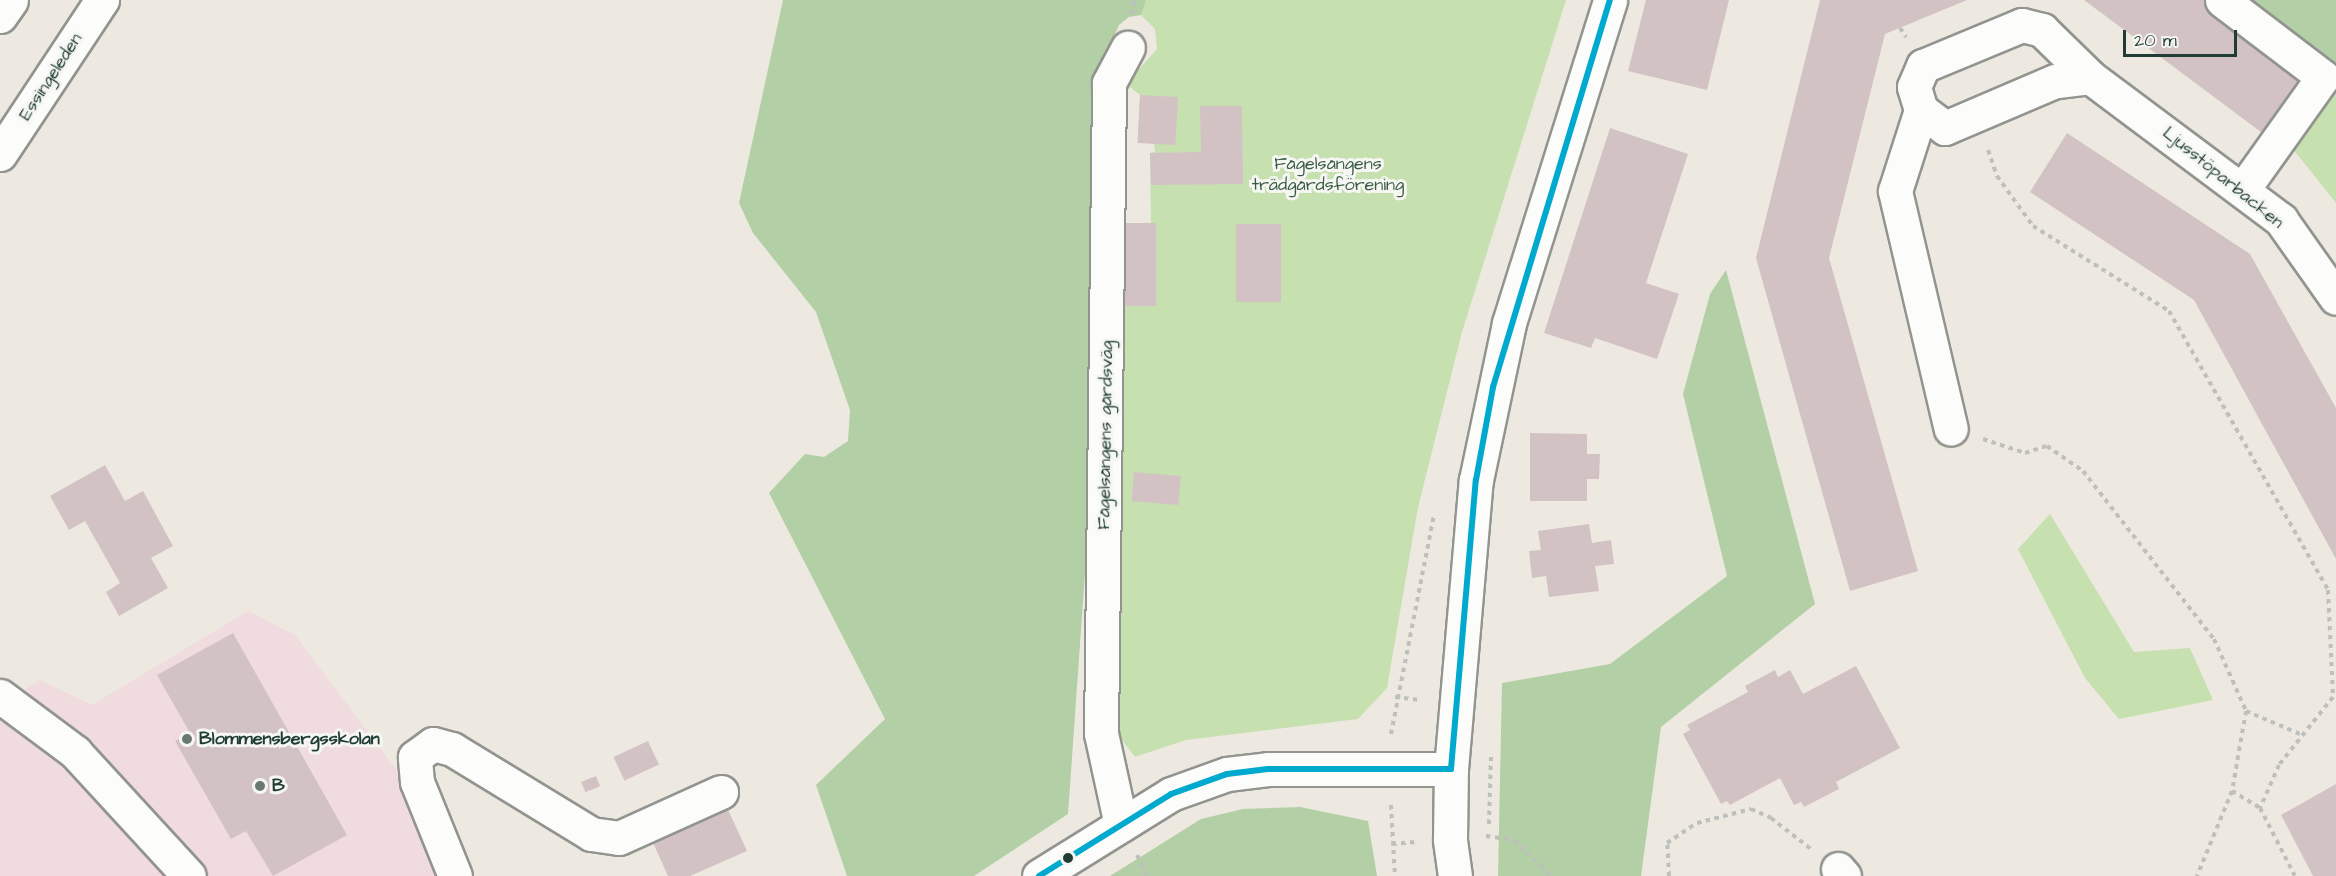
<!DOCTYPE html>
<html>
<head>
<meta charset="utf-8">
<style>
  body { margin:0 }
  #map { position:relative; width:2336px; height:876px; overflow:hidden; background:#ede9e0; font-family:"Architects Daughter",sans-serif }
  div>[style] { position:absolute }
  .built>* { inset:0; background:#f0dbdf }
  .green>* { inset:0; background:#c6e0b0 }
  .forest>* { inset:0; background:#b3cfa5 }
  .building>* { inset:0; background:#d3c2c4; transform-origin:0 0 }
  .path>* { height:4px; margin-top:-2px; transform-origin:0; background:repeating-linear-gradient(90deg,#bdc0bd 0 4.5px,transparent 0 9px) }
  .roads { filter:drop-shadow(2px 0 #92948f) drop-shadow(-2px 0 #92948f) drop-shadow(0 2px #92948f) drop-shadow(0 -2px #92948f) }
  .minor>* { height:33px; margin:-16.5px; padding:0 16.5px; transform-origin:16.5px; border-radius:16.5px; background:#fcfcfa }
  .highway>* { height:33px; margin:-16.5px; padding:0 16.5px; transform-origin:16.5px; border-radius:16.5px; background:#fcfcfa }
  .bus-1>* { height:6px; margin:-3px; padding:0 3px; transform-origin:3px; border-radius:3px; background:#00a9ce }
  .dots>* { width:16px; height:16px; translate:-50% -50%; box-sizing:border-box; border:3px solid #f6f6f2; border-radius:50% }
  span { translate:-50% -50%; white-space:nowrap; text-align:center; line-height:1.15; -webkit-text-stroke:6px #f6f6f2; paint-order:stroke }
  .street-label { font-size:18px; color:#1f3d34 }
  .park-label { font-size:18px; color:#3a5c45 }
  .poi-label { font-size:18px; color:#1f3d34; font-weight:700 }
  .left { translate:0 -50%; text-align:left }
  .scale { position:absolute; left:2123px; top:30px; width:114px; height:27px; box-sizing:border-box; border:3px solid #1f3d34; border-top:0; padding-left:8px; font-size:18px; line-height:21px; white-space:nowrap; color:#1f3d34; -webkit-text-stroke:4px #f6f6f2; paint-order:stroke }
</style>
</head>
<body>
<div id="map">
  <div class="built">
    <i style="clip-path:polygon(248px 611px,295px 635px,399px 773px,447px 876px,0 876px,0 706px,40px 680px,92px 705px)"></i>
  </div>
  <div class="green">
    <i style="clip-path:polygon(1146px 0,1566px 0,1462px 332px,1418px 507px,1387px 688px,1358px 719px,1186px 740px,1135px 757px,1113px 728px,1120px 223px,1151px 223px,1150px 153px,1155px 152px,1154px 143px,1138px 143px,1140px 95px,1129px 86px,1131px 78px,1157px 49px,1155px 29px,1141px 15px)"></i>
    <i style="clip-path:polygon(2336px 83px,2336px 203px,2293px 149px)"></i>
    <i style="clip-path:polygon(2050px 514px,2134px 652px,2190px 648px,2213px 700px,2119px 719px,2085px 678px,2018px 549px)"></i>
  </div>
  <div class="forest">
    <i style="clip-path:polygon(783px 0,1146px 0,1141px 15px,1129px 17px,1119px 25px,1096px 75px,1094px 446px,1068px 814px,974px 876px,847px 876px,816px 785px,885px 719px,769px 493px,805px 454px,824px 457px,848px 441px,850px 410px,816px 312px,753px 233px,739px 203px)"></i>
    <i style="clip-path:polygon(2235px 0,2336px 0,2336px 79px)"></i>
    <i style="clip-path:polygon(1726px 270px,1815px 604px,1661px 727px,1641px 876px,1498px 876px,1502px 683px,1610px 664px,1727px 576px,1683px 394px,1710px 294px)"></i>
    <i style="clip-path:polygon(1300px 807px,1368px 821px,1377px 876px,1110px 876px,1201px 819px,1243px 809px)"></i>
  </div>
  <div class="building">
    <i style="clip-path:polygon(1646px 0,1729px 0,1707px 90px,1628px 71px)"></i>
    <i style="clip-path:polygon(1820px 0,1967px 0,1885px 34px,1829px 258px,1918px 571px,1850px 591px,1756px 258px)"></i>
    <i style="clip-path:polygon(2084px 0,2207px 0,2309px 76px,2265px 135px)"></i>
    <i style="left:1140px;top:95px;width:38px;height:48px;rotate:3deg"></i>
    <i style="clip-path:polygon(1200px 106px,1242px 106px,1243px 184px,1151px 185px,1150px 153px,1201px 152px)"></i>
    <i style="clip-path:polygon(1610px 128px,1688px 154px,1646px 283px,1679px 294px,1657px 359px,1595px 338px,1591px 348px,1544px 333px)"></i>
    <i style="clip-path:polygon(2067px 133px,2250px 254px,2336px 408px,2336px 559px,2194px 300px,2030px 192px)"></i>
    <i style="left:1120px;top:223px;width:36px;height:83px"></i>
    <i style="left:1236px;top:224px;width:45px;height:78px"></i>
    <i style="clip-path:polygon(1530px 433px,1587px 434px,1587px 454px,1600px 454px,1599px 479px,1587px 479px,1587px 501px,1530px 501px)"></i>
    <i style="clip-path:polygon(105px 465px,125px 501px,143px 491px,173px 546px,151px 558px,168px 588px,119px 616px,106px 592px,120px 583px,85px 521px,69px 530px,50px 496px)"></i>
    <i style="left:1134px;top:472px;width:47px;height:29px;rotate:5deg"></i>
    <i style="clip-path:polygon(1589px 524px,1592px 543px,1611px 540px,1614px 564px,1595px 566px,1599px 591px,1549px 597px,1546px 576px,1532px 578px,1529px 551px,1541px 550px,1538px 531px)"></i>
    <i style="clip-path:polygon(233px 633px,347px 835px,273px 876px,246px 831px,231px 839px,175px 741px,190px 733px,157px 675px)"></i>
    <i style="clip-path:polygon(1856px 666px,1900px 748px,1836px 782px,1839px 789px,1804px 807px,1801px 802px,1794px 805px,1780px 778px,1730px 805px,1727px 801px,1721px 804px,1683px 734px,1690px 730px,1687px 725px,1748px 692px,1745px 686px,1775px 670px,1778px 677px,1790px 670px,1803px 694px)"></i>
    <i style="left:648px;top:741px;width:26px;height:38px;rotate:65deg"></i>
    <i style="left:596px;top:776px;width:11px;height:16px;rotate:68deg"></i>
    <i style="clip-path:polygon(2336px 784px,2336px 876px,2313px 876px,2281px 815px)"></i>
    <i style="clip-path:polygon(724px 801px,747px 851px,690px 876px,668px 876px,649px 834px)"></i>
  </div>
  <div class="path">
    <i style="left:1132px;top:14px;width:14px;rotate:-82deg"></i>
    <i style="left:1900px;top:28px;width:11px;rotate:56deg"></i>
    <i style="left:1988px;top:150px;width:28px;rotate:71deg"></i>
    <i style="left:1997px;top:176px;width:62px;rotate:54.2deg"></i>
    <i style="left:2033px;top:226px;width:160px;rotate:32deg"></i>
    <i style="left:2169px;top:311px;width:321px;rotate:60.3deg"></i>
    <i style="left:2328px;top:590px;width:107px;rotate:87.3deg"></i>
    <i style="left:2333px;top:697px;width:87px;rotate:128.5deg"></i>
    <i style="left:2279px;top:765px;width:47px;rotate:113.8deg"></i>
    <i style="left:1983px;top:439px;width:44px;rotate:18.4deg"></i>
    <i style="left:2025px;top:453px;width:23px;rotate:-18deg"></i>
    <i style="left:2047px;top:446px;width:44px;rotate:34.8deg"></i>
    <i style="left:2083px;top:471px;width:213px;rotate:52.1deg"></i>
    <i style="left:2214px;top:639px;width:79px;rotate:66deg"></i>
    <i style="left:2246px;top:711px;width:81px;rotate:99.9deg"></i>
    <i style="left:2232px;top:791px;width:92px;rotate:112.4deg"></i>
    <i style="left:1395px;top:697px;width:25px;rotate:7deg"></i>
    <i style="left:2246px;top:711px;width:59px;rotate:23.1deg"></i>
    <i style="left:1391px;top:734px;width:223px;rotate:-78.9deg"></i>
    <i style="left:2232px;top:791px;width:33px;rotate:31deg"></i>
    <i style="left:2260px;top:808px;width:76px;rotate:62.8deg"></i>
    <i style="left:1391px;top:805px;width:71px;rotate:86.8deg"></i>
    <i style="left:1489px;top:824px;width:67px;rotate:-88.3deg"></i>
    <i style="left:1486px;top:836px;width:28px;rotate:8deg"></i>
    <i style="left:1514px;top:840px;width:52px;rotate:44.2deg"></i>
    <i style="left:1392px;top:844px;width:23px;rotate:-5deg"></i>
    <i style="left:1137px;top:855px;width:23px;rotate:65deg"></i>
    <i style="left:1669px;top:876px;width:33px;rotate:-93deg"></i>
    <i style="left:1667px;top:843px;width:36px;rotate:-34deg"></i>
    <i style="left:1697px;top:823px;width:56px;rotate:-14.5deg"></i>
    <i style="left:1751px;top:809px;width:22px;rotate:24deg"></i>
    <i style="left:1771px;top:818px;width:51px;rotate:37.8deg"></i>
  </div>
  <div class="roads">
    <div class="minor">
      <i style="left:2222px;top:0;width:127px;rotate:37.3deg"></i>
      <i style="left:2323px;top:77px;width:138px;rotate:125.5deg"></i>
      <i style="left:2090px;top:77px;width:35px;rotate:173deg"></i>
      <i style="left:2055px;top:81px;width:120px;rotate:156.9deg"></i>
      <i style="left:1945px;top:128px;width:30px;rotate:-143deg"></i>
      <i style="left:1921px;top:110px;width:24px;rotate:-107deg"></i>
      <i style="left:1914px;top:87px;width:23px;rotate:-67deg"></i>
      <i style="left:1923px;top:66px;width:107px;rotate:-22.5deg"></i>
      <i style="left:2022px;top:25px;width:21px;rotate:14deg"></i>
      <i style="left:2042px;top:30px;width:67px;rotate:44.4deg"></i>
      <i style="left:2090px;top:77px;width:239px;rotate:36.8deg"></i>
      <i style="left:2281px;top:220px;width:95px;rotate:54.8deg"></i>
      <i style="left:1921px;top:110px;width:85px;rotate:107.8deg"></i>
      <i style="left:1895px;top:191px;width:244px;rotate:76.8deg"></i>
      <i style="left:0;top:696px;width:94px;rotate:36.7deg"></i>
      <i style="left:75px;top:752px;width:168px;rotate:47.4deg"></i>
      <i style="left:1121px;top:825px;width:94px;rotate:-102.3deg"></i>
      <i style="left:1101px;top:733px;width:650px;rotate:-89.29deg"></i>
      <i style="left:1109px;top:83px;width:40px;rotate:-62deg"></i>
      <i style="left:1838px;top:869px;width:9px;rotate:49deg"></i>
      <i style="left:455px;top:876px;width:101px;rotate:-112deg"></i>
      <i style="left:417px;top:782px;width:25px;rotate:-95deg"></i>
      <i style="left:415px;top:757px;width:22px;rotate:-36deg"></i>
      <i style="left:433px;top:744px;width:20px;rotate:15deg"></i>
      <i style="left:452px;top:749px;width:163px;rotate:31.4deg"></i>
      <i style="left:591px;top:834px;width:28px;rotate:8deg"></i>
      <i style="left:619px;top:838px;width:112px;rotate:-24.3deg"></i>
      <i style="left:1039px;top:876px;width:155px;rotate:-31.8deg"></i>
      <i style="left:1171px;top:794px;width:59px;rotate:-19.7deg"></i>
      <i style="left:1227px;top:774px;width:41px;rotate:-7deg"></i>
      <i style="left:1268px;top:769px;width:183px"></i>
      <i style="left:1455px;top:876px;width:37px;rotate:-98deg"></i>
      <i style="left:1450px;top:839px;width:70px;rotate:-89.2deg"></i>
      <i style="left:1451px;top:769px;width:290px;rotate:-85.1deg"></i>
      <i style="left:1476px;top:480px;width:160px;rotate:-78.1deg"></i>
      <i style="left:1509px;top:323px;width:338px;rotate:-72.6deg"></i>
    </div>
    <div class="highway">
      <i style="left:0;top:16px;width:19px;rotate:-55deg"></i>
      <i style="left:0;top:154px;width:185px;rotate:-56.5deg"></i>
    </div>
  </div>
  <div class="bus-1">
    <i style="left:1451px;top:769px;width:290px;rotate:-85.1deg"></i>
    <i style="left:1476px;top:480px;width:95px;rotate:-79.6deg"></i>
    <i style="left:1493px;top:387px;width:404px;rotate:-73.2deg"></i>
    <i style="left:1039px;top:876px;width:155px;rotate:-31.8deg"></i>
    <i style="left:1171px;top:794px;width:59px;rotate:-19.7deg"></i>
    <i style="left:1227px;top:774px;width:41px;rotate:-7deg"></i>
    <i style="left:1268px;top:769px;width:183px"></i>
  </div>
  <div class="dots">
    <i style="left:187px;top:739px;background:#677970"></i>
    <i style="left:260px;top:786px;background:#677970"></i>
    <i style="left:1068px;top:858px;background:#1f3d34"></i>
  </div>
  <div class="street-label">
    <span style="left:51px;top:77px;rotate:-57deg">Essingeleden</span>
    <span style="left:2223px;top:178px;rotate:39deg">Ljusstöparbacken</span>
    <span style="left:1106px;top:435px;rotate:-89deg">Fågelsångens gårdsväg</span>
  </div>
  <div class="park-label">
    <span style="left:1328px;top:175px">Fågelsångens<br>trädgårdsförening</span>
  </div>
  <div class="poi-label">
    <span class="left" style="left:199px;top:739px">Blommensbergsskolan</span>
    <span class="left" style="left:272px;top:786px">B</span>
  </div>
  <div class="scale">20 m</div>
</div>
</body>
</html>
